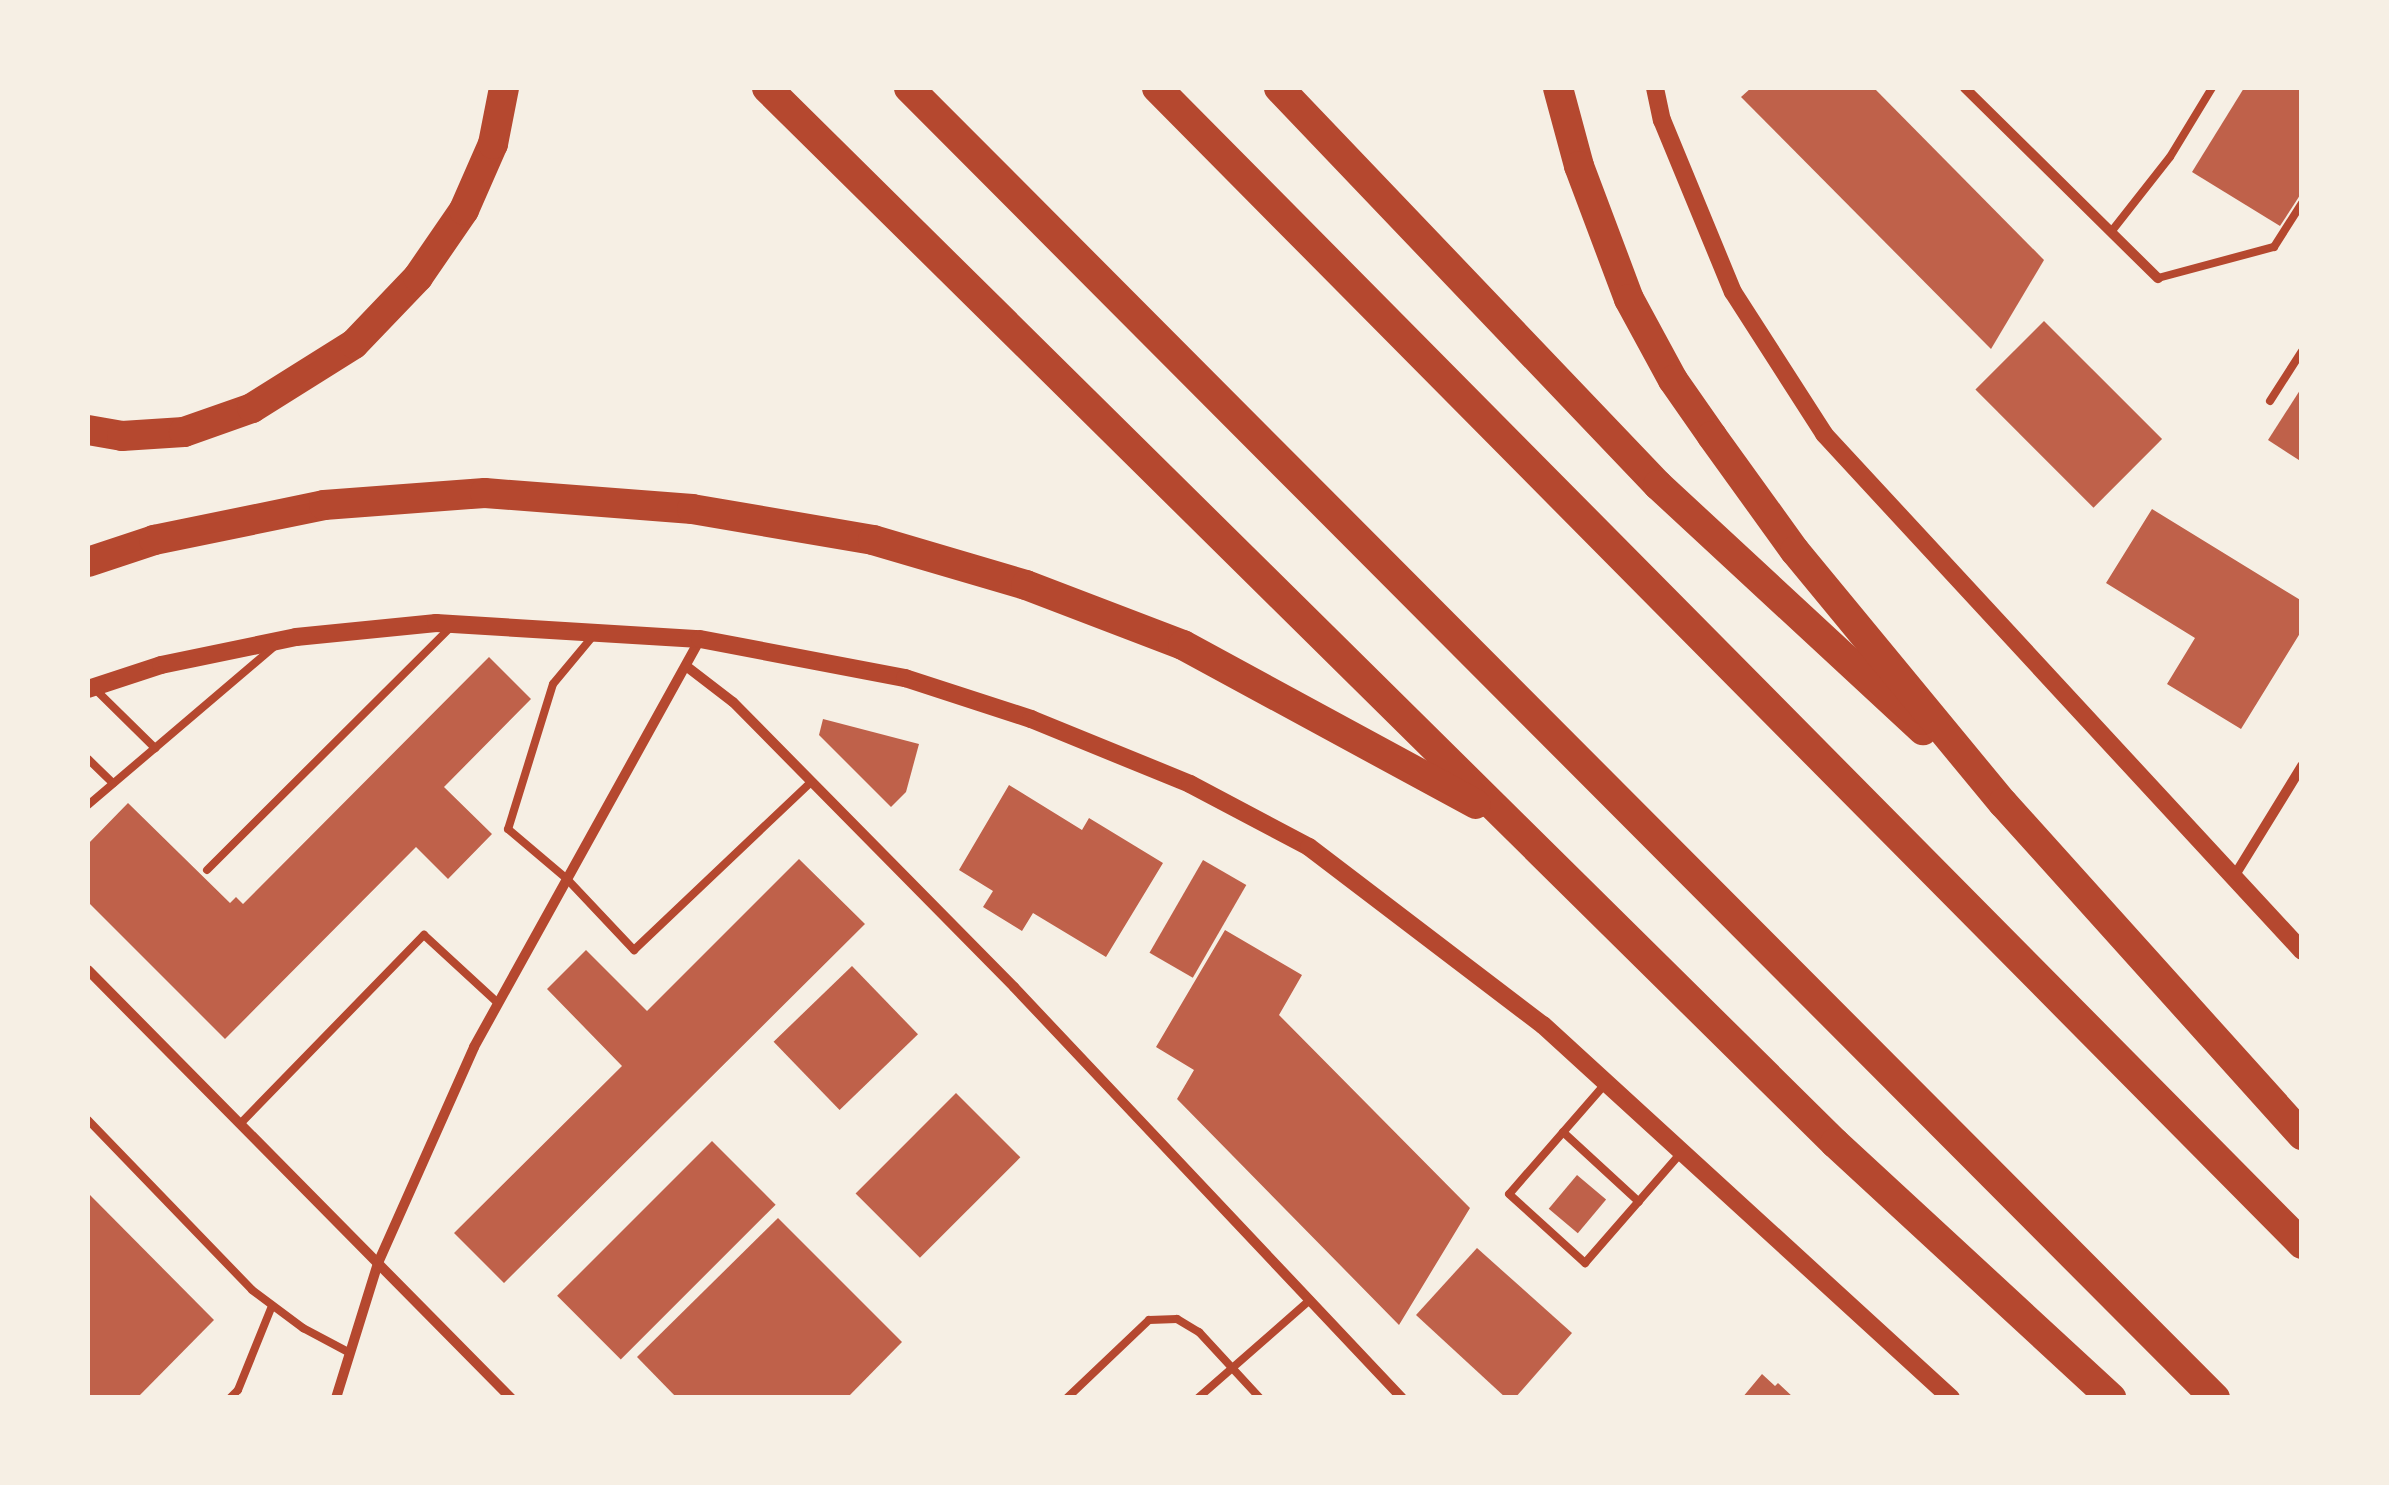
<!DOCTYPE html>
<html>
<head>
<meta charset="utf-8">
<style>
  body { margin:0 }
  #map { position:relative; width:2389px; height:1485px; overflow:hidden; background:#f6efe4; font-family:"DM Sans",sans-serif }
  div>[style] { position:absolute }
  .building>* { inset:0; background:#bf614a; transform-origin:0 0 }
  .service>* { height:8px; margin:-4px; padding:0 4px; transform-origin:4px; border-radius:4px; background:#b5482f }
  .minor>* { height:10px; margin:-5px; padding:0 5px; transform-origin:5px; border-radius:5px; background:#b5482f }
  .tertiary>* { height:18px; margin:-9px; padding:0 9px; transform-origin:9px; border-radius:9px; background:#b5482f }
  .motorway>* { height:30px; margin:-15px; padding:0 15px; transform-origin:15px; border-radius:15px; background:#b5482f }
  span { translate:-50% -50%; white-space:nowrap; text-align:center; line-height:1.15; -webkit-text-stroke:9px #f6efe4; paint-order:stroke }
  .frame { position:absolute; inset:0; border:90px solid #f6efe4; pointer-events:none }
</style>
</head>
<body>
<div id="map">
  <div class="building">
    <i style="clip-path:polygon(1751px 88px,1874px 88px,2044px 260px,1991px 349px,1741px 97px)"></i>
    <i style="clip-path:polygon(2244px 88px,2302px 88px,2302px 192px,2280px 226px,2192px 172px)"></i>
    <i style="left:2044px;top:321px;width:167px;height:97px;rotate:45deg"></i>
    <i style="clip-path:polygon(2302px 387px,2302px 462px,2268px 440px)"></i>
    <i style="clip-path:polygon(2152px 509px,2302px 601px,2302px 630px,2241px 729px,2167px 684px,2195px 638px,2106px 583px)"></i>
    <i style="clip-path:polygon(489px 657px,531px 699px,444px 787px,492px 834px,448px 879px,416px 847px,225px 1039px,88px 902px,88px 844px,128px 803px,230px 903px,236px 897px,243px 904px)"></i>
    <i style="clip-path:polygon(823px 719px,919px 744px,906px 792px,891px 807px,819px 735px)"></i>
    <i style="clip-path:polygon(1009px 785px,1082px 830px,1089px 818px,1163px 863px,1106px 957px,1033px 913px,1022px 931px,983px 907px,993px 891px,959px 870px)"></i>
    <i style="clip-path:polygon(799px 859px,865px 924px,504px 1283px,454px 1233px,622px 1066px,547px 989px,586px 950px,647px 1011px)"></i>
    <i style="left:1203px;top:860px;width:50px;height:107px;rotate:30deg"></i>
    <i style="clip-path:polygon(1225px 930px,1302px 975px,1279px 1015px,1470px 1208px,1399px 1325px,1177px 1099px,1194px 1070px,1156px 1047px)"></i>
    <i style="left:852px;top:966px;width:95px;height:109px;rotate:46deg"></i>
    <i style="left:956px;top:1093px;width:91px;height:142px;rotate:45deg"></i>
    <i style="left:712px;top:1141px;width:90px;height:219px;rotate:45deg"></i>
    <i style="left:1577px;top:1175px;width:38px;height:44px;rotate:40deg"></i>
    <i style="clip-path:polygon(88px 1193px,214px 1320px,137px 1398px,88px 1398px)"></i>
    <i style="clip-path:polygon(778px 1218px,902px 1342px,847px 1398px,677px 1398px,637px 1357px)"></i>
    <i style="clip-path:polygon(1477px 1248px,1572px 1333px,1515px 1398px,1506px 1398px,1416px 1315px)"></i>
    <i style="clip-path:polygon(1762px 1374px,1775px 1386px,1778px 1383px,1794px 1398px,1742px 1398px)"></i>
  </div>
  <div class="service">
    <i style="left:2111px;top:232px;width:95px;rotate:-51.8deg"></i>
    <i style="left:2170px;top:157px;width:81px;rotate:-58.7deg"></i>
    <i style="left:2158px;top:278px;width:120px;rotate:-15deg"></i>
    <i style="left:2274px;top:247px;width:52px;rotate:-57.5deg"></i>
    <i style="left:2270px;top:401px;width:59px;rotate:-57.4deg"></i>
    <i style="left:593px;top:636px;width:62px;rotate:129.8deg"></i>
    <i style="left:553px;top:684px;width:152px;rotate:107.2deg"></i>
    <i style="left:508px;top:829px;width:77px;rotate:40.3deg"></i>
    <i style="left:567px;top:879px;width:98px;rotate:46.7deg"></i>
    <i style="left:634px;top:950px;width:244px;rotate:-43.5deg"></i>
    <i style="left:94px;top:688px;width:86px;rotate:44.5deg"></i>
    <i style="left:88px;top:759px;width:35px;rotate:44deg"></i>
    <i style="left:88px;top:805px;width:245px;rotate:-40.4deg"></i>
    <i style="left:207px;top:870px;width:346px;rotate:-44.9deg"></i>
    <i style="left:1606px;top:1083px;width:147px;rotate:131.1deg"></i>
    <i style="left:1509px;top:1194px;width:103px;rotate:42.2deg"></i>
    <i style="left:1585px;top:1263px;width:146px;rotate:-48.9deg"></i>
    <i style="left:88px;top:1120px;width:236px;rotate:46deg"></i>
    <i style="left:252px;top:1290px;width:64px;rotate:36.7deg"></i>
    <i style="left:303px;top:1328px;width:53px;rotate:28deg"></i>
    <i style="left:240px;top:1124px;width:264px;rotate:-45.8deg"></i>
    <i style="left:424px;top:935px;width:100px;rotate:42.6deg"></i>
    <i style="left:1563px;top:1132px;width:103px;rotate:42.6deg"></i>
    <i style="left:230px;top:1398px;width:11px;rotate:-45deg"></i>
    <i style="left:238px;top:1390px;width:91px;rotate:-68deg"></i>
    <i style="left:1067px;top:1398px;width:113px;rotate:-43.6deg"></i>
    <i style="left:1149px;top:1320px;width:28px;rotate:-2deg"></i>
    <i style="left:1177px;top:1319px;width:26px;rotate:31deg"></i>
    <i style="left:1199px;top:1332px;width:90px;rotate:47.3deg"></i>
    <i style="left:1198px;top:1398px;width:149px;rotate:-41.2deg"></i>
  </div>
  <div class="minor">
    <i style="left:1965px;top:88px;width:271px;rotate:44.6deg"></i>
    <i style="left:686px;top:666px;width:59px;rotate:37.5deg"></i>
    <i style="left:733px;top:702px;width:400px;rotate:45.4deg"></i>
    <i style="left:1014px;top:987px;width:565px;rotate:46.65deg"></i>
    <i style="left:2235px;top:875px;width:128px;rotate:-58.4deg"></i>
    <i style="left:88px;top:970px;width:602px;rotate:45.34deg"></i>
    <i style="left:336px;top:1398px;width:141px;rotate:-72.7deg"></i>
    <i style="left:378px;top:1263px;width:236px;rotate:-66deg"></i>
    <i style="left:474px;top:1047px;width:466px;rotate:-61deg"></i>
  </div>
  <div class="tertiary">
    <i style="left:1655px;top:88px;width:33px;rotate:78deg"></i>
    <i style="left:1662px;top:120px;width:186px;rotate:67.6deg"></i>
    <i style="left:1733px;top:292px;width:169px;rotate:57.3deg"></i>
    <i style="left:1824px;top:434px;width:704px;rotate:47.24deg"></i>
    <i style="left:88px;top:689px;width:77px;rotate:-18.2deg"></i>
    <i style="left:161px;top:665px;width:138px;rotate:-11.7deg"></i>
    <i style="left:296px;top:637px;width:141px;rotate:-5.7deg"></i>
    <i style="left:436px;top:623px;width:264px;rotate:3.5deg"></i>
    <i style="left:700px;top:639px;width:209px;rotate:10.8deg"></i>
    <i style="left:905px;top:678px;width:133px;rotate:18deg"></i>
    <i style="left:1031px;top:719px;width:172px;rotate:22.2deg"></i>
    <i style="left:1190px;top:784px;width:135px;rotate:27.9deg"></i>
    <i style="left:1309px;top:847px;width:294px;rotate:37.3deg"></i>
    <i style="left:1543px;top:1025px;width:553px;rotate:42.43deg"></i>
  </div>
  <div class="motorway">
    <i style="left:767px;top:88px;width:1501px;rotate:44.65deg"></i>
    <i style="left:1835px;top:1143px;width:376px;rotate:42.7deg"></i>
    <i style="left:909px;top:88px;width:1850px;rotate:45.09deg"></i>
    <i style="left:1157px;top:88px;width:1627px;rotate:45.27deg"></i>
    <i style="left:1279px;top:88px;width:549px;rotate:46.33deg"></i>
    <i style="left:1658px;top:485px;width:361px;rotate:42.8deg"></i>
    <i style="left:1558px;top:88px;width:81px;rotate:74.9deg"></i>
    <i style="left:1579px;top:166px;width:142px;rotate:69.4deg"></i>
    <i style="left:1629px;top:299px;width:92px;rotate:61.5deg"></i>
    <i style="left:1673px;top:380px;width:68px;rotate:55.1deg"></i>
    <i style="left:1712px;top:436px;width:142px;rotate:54.2deg"></i>
    <i style="left:1795px;top:551px;width:327px;rotate:50.5deg"></i>
    <i style="left:2003px;top:803px;width:447px;rotate:48deg"></i>
    <i style="left:88px;top:430px;width:35px;rotate:10deg"></i>
    <i style="left:122px;top:436px;width:62px;rotate:-3.7deg"></i>
    <i style="left:184px;top:432px;width:72px;rotate:-19.4deg"></i>
    <i style="left:252px;top:408px;width:120px;rotate:-32.1deg"></i>
    <i style="left:354px;top:344px;width:93px;rotate:-46.3deg"></i>
    <i style="left:418px;top:277px;width:81px;rotate:-55.5deg"></i>
    <i style="left:464px;top:210px;width:72px;rotate:-66.3deg"></i>
    <i style="left:493px;top:144px;width:57px;rotate:-78.9deg"></i>
    <i style="left:88px;top:562px;width:70px;rotate:-18.4deg"></i>
    <i style="left:154px;top:540px;width:174px;rotate:-11.6deg"></i>
    <i style="left:324px;top:505px;width:161px;rotate:-4.3deg"></i>
    <i style="left:485px;top:493px;width:208px;rotate:4.4deg"></i>
    <i style="left:692px;top:509px;width:184px;rotate:9.7deg"></i>
    <i style="left:873px;top:540px;width:159px;rotate:16.4deg"></i>
    <i style="left:1026px;top:585px;width:168px;rotate:20.9deg"></i>
    <i style="left:1183px;top:645px;width:333px;rotate:28.5deg"></i>
  </div>
  <div class="frame"></div>
</div>
</body>
</html>
